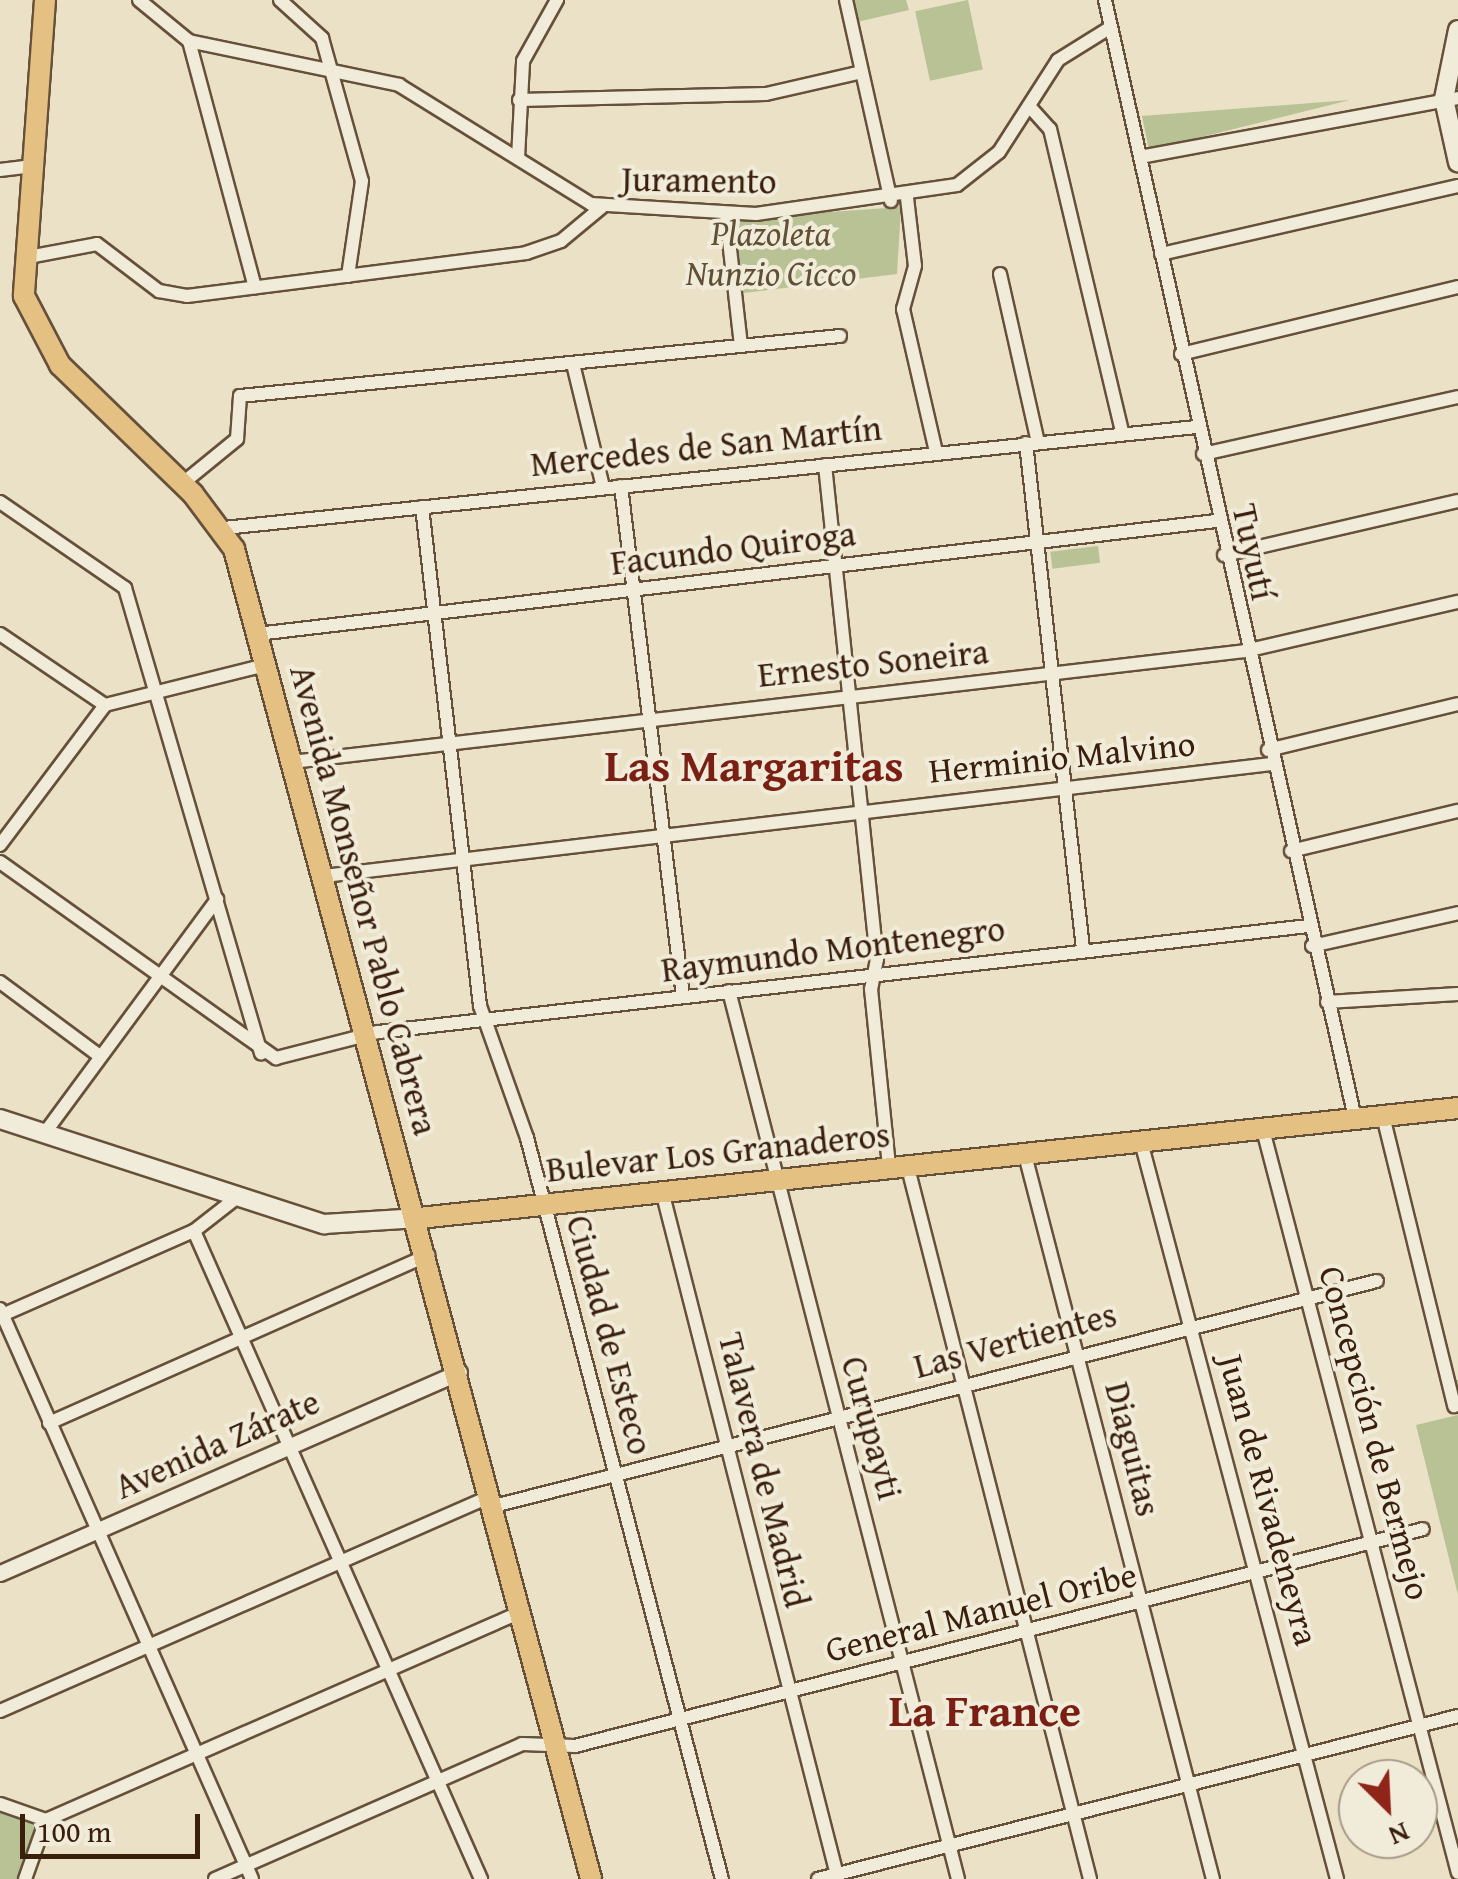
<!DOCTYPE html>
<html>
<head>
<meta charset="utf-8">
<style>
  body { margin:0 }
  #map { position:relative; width:1458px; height:1879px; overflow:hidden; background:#eae1c6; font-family:"Gentium Book Plus",serif }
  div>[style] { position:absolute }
  .green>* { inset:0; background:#b8c294; transform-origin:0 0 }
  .roads { filter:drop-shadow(2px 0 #66503a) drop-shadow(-2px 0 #66503a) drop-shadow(0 2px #66503a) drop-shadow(0 -2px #66503a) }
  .minor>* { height:12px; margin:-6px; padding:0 6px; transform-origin:6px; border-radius:6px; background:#f1ecda }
  .tertiary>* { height:15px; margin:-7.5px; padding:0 7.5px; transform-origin:7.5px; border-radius:7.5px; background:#f1ecda }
  .secondary>* { height:18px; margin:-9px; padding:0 9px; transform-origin:9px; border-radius:9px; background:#f1ecda }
  .primary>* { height:20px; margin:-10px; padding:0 10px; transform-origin:10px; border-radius:10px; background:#e5c083 }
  span { translate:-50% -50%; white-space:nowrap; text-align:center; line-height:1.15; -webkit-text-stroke:8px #f1ecda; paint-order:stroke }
  .street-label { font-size:35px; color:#3a1f0c }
  .park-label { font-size:35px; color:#605035; font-style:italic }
  .district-label { font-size:45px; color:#7a1f14; font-weight:700 }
  .north { position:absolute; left:1338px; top:1759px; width:100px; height:100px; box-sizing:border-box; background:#f1ecda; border:2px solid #a89a88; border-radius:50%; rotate:156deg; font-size:28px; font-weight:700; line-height:40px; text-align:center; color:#3a1f0c }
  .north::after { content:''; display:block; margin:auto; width:35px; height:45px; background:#8f2418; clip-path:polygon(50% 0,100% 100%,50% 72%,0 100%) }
  .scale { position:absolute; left:20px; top:1814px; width:180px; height:45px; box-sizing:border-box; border:5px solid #3a1f0c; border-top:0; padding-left:12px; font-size:30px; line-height:35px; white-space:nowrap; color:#3a1f0c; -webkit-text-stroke:8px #f1ecda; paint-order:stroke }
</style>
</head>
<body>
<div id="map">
  <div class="green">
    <i style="clip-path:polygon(851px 0,906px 0,909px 10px,857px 22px)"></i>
    <i style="left:968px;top:0;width:71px;height:54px;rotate:78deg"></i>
    <i style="clip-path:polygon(1350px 100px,1149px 150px,1142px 116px)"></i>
    <i style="clip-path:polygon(901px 207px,897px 274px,736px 294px,730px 219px)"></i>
    <i style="left:1098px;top:546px;width:17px;height:48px;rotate:83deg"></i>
    <i style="clip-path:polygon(1458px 1380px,1458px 1595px,1416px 1425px,1458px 1415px,1450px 1381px)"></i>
    <i style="clip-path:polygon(0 1811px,38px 1825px,18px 1879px,0 1879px)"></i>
  </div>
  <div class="roads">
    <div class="minor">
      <i style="left:139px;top:0;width:65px;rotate:39.4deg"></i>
      <i style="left:189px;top:41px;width:255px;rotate:75deg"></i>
      <i style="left:280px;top:0;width:57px;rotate:42.1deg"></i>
      <i style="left:322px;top:38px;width:148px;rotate:74.4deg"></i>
      <i style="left:362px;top:181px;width:96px;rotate:98.4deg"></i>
      <i style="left:846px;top:0;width:206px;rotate:77.4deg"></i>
      <i style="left:1105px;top:0;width:1141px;rotate:77.4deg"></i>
      <i style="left:189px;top:41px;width:215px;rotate:11.8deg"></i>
      <i style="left:399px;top:85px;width:226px;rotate:31.8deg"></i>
      <i style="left:591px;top:204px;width:165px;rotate:3.5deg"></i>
      <i style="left:756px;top:214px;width:203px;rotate:-8.2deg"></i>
      <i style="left:957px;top:185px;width:53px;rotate:-38.2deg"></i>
      <i style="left:999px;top:152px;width:109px;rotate:-57.3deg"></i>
      <i style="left:1058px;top:60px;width:62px;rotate:-31.9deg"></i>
      <i style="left:519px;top:100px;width:247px;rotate:-1.4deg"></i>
      <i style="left:766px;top:94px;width:98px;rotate:-12.9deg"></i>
      <i style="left:1029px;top:106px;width:31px;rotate:48deg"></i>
      <i style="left:1050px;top:129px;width:311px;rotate:76.6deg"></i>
      <i style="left:1140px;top:157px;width:323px;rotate:-10.5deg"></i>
      <i style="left:518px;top:158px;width:97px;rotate:-87deg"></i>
      <i style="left:523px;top:61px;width:70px;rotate:-60.9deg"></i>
      <i style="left:0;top:170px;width:33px;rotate:-7deg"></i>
      <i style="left:907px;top:198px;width:68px;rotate:83.3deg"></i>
      <i style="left:915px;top:266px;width:45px;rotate:105.6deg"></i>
      <i style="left:903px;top:309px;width:147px;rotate:77deg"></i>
      <i style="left:726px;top:214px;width:132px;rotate:83.5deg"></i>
      <i style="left:1161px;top:254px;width:305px;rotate:-12.9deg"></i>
      <i style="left:23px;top:258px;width:75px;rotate:-10.7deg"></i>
      <i style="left:97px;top:244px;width:78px;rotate:37.2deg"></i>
      <i style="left:159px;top:291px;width:28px;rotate:10deg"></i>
      <i style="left:187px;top:296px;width:342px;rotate:-7.2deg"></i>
      <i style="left:526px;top:253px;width:37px;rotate:-19deg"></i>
      <i style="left:561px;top:241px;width:53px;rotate:-39.7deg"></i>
      <i style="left:1000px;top:274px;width:172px;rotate:77.3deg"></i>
      <i style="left:1181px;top:354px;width:285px;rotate:-13.6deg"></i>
      <i style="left:574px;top:368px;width:122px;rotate:76.3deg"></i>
      <i style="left:1026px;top:443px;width:509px;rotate:83.57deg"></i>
      <i style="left:1203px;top:454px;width:261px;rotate:-12.6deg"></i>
      <i style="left:825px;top:465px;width:497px;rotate:84deg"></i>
      <i style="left:877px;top:959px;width:31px;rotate:101deg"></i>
      <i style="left:871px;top:989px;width:178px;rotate:84.2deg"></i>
      <i style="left:183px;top:483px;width:70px;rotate:-39.2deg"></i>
      <i style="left:237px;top:439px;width:43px;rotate:-86deg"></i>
      <i style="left:240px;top:396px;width:603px;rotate:-5.71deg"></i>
      <i style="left:621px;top:486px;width:515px;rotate:83.08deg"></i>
      <i style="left:0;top:502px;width:152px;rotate:34.5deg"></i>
      <i style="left:125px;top:588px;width:485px;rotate:73.7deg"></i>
      <i style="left:422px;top:507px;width:502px;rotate:83.37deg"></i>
      <i style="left:480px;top:1006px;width:140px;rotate:70.4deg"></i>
      <i style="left:527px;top:1138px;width:766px;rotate:75.26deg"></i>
      <i style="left:224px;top:528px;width:978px;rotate:-5.93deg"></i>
      <i style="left:1224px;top:555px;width:240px;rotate:-13deg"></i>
      <i style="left:0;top:634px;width:127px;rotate:34.1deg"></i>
      <i style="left:257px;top:634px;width:966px;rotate:-6.72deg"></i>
      <i style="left:1268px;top:750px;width:195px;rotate:-13.6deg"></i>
      <i style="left:292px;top:762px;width:959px;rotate:-6.64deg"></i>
      <i style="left:1245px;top:651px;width:219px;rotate:-13deg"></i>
      <i style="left:0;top:845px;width:175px;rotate:-53.1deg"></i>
      <i style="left:105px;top:705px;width:165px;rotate:-14deg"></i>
      <i style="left:1291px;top:851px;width:172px;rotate:-13.5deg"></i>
      <i style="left:0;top:862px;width:339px;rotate:35.4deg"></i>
      <i style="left:276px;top:1058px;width:105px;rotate:-14.3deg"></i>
      <i style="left:378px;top:1032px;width:936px;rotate:-6.5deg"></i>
      <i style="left:324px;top:876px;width:954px;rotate:-6.74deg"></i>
      <i style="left:1312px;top:946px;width:150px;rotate:-12.7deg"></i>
      <i style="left:0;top:982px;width:121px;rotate:36.6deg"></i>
      <i style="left:729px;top:991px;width:917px;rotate:75.54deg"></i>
      <i style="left:1327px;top:1002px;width:131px;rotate:-3.5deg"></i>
      <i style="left:1382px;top:1112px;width:303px;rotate:76.2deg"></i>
      <i style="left:1262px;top:1126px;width:772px;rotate:75.3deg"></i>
      <i style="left:44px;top:1134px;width:292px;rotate:-53.6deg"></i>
      <i style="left:1140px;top:1138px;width:767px;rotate:75.11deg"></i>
      <i style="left:1024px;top:1151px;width:752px;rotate:75.45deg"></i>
      <i style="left:907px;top:1164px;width:738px;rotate:75.64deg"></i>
      <i style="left:662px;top:1191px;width:710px;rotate:75.65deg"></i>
      <i style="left:194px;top:1231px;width:709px;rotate:66.11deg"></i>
      <i style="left:0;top:1309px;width:623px;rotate:66.15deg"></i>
      <i style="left:0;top:1316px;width:212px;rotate:-23.7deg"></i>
      <i style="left:194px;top:1231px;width:52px;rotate:-38deg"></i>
      <i style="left:49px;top:1423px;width:415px;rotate:-23.9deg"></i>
      <i style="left:494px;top:1506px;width:911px;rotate:-14.3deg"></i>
      <i style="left:0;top:1711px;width:536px;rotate:-23.65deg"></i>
      <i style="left:0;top:1804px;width:49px;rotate:19.2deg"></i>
      <i style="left:46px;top:1820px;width:519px;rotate:-23.65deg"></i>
      <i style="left:25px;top:1879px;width:63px;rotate:-70.4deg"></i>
      <i style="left:215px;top:1879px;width:335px;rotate:-23.7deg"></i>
      <i style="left:522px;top:1744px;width:53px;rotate:2.2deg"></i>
      <i style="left:575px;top:1746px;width:875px;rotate:-14.35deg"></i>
      <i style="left:818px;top:1879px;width:660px;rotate:-14.29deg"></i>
    </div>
    <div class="tertiary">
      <i style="left:0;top:1573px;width:501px;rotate:-23.65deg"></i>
    </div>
    <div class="secondary">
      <i style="left:1458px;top:30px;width:70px;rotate:101.5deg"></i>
      <i style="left:1444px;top:99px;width:65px;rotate:77.5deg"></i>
      <i style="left:0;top:1119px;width:341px;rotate:18deg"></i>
      <i style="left:324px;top:1224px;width:95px;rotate:-3.6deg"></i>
    </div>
    <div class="primary">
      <i style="left:45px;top:0;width:297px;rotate:94.1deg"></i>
      <i style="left:24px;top:296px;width:78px;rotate:62.4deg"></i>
      <i style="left:60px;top:365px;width:185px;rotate:44.1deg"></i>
      <i style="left:193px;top:494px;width:69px;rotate:53.3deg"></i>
      <i style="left:234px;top:549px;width:1377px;rotate:74.97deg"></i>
      <i style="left:419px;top:1218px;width:1045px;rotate:-6.04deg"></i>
    </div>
  </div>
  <div class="street-label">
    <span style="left:699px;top:180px;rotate:1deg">Juramento</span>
    <span style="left:706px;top:446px;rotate:-6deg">Mercedes de San Martín</span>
    <span style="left:733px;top:548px;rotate:-7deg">Facundo Quiroga</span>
    <span style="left:1254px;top:552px;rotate:78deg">Tuyutí</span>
    <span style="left:873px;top:663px;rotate:-6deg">Ernesto Soneira</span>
    <span style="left:1062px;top:757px;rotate:-6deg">Herminio Malvino</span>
    <span style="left:364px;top:900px;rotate:75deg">Avenida Monseñor Pablo Cabrera</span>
    <span style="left:833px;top:949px;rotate:-7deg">Raymundo Montenegro</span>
    <span style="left:718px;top:1152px;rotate:-6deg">Bulevar Los Granaderos</span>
    <span style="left:610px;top:1335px;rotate:75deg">Ciudad de Esteco</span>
    <span style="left:1015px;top:1340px;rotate:-15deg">Las Vertientes</span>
    <span style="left:872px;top:1428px;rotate:75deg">Curupayti</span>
    <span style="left:1375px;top:1433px;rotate:75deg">Concepción de Bermejo</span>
    <span style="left:217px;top:1444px;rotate:-24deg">Avenida Zárate</span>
    <span style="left:1133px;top:1449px;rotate:76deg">Diaguitas</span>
    <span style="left:764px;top:1470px;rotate:76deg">Talavera de Madrid</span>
    <span style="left:1269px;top:1500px;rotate:75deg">Juan de Rivadeneyra</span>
    <span style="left:981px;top:1612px;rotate:-14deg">General Manuel Oribe</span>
  </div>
  <div class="park-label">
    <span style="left:771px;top:253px">Plazoleta<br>Nunzio Cicco</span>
  </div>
  <div class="district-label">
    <span style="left:754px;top:765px">Las Margaritas</span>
    <span style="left:985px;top:1710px">La France</span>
  </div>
  <div class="north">N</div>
  <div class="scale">100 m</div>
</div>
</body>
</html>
